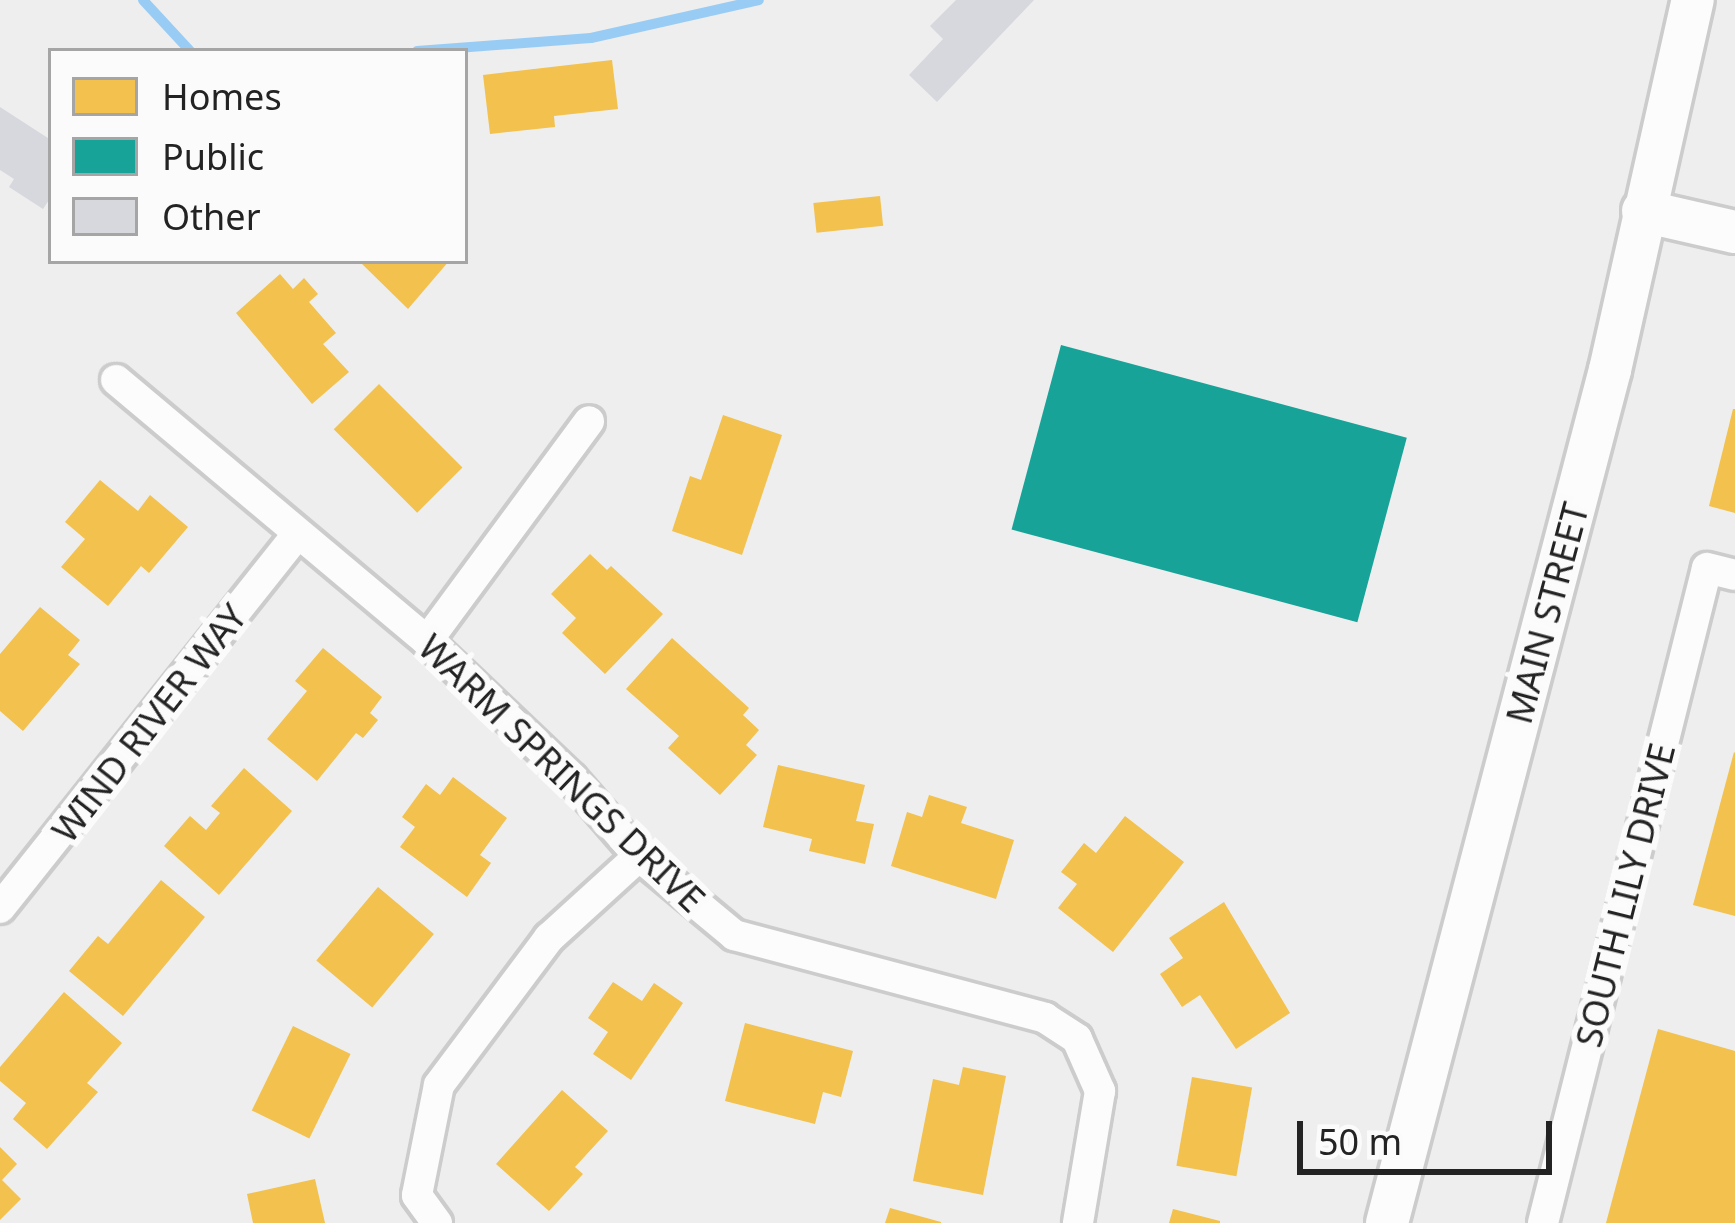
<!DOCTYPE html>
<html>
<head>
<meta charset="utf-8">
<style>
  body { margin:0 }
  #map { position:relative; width:1735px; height:1223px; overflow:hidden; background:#eee; font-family:"Noto Sans",sans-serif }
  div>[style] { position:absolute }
  .homes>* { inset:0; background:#f2c14e; transform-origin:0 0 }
  .public>* { inset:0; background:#17a398; transform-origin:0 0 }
  .stream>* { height:10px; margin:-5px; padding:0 5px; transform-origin:5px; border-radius:5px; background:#99ccf4 }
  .building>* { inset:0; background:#d7d8de }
  .roads { filter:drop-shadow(3px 0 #cccccd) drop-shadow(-3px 0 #cccccd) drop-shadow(0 3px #cccccd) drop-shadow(0 -3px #cccccd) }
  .street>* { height:30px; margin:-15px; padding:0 15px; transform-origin:15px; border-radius:15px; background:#fcfcfc }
  .secondary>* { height:42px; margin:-21px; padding:0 21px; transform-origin:21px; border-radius:21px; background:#fcfcfc }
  span { translate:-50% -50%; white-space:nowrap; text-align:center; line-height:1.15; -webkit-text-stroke:12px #fbfbfc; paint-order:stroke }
  .street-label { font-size:36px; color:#232323 }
  .legend { position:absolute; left:48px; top:48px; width:420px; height:216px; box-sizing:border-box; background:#fbfbfc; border:3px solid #a5a5a5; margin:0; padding:15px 21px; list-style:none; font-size:36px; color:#232323 }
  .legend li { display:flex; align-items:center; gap:24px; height:60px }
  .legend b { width:60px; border:3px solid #a5a5a5 }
  .scale { position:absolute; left:1297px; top:1121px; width:255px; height:54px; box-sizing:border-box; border:6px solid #232323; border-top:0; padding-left:15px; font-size:36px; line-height:42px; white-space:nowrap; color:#232323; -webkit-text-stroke:9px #fbfbfc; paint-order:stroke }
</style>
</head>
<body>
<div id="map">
  <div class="homes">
    <i style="clip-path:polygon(612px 60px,618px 109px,554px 116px,555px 127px,490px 134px,483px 75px)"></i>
    <i style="left:880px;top:196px;width:30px;height:67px;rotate:84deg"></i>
    <i style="clip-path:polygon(359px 261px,449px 261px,408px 309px)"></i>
    <i style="clip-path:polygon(280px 274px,293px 289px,304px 278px,318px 294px,309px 302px,336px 333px,323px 344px,349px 372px,312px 404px,236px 313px)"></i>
    <i style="left:379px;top:384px;width:118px;height:64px;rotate:45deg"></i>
    <i style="clip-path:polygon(1733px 409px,1735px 409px,1735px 513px,1709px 506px)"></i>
    <i style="clip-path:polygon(723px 415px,782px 435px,742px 555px,672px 531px,690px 476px,701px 480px)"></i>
    <i style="clip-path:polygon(100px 480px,138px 511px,150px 495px,188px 527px,149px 573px,141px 566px,108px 606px,61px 567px,85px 539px,65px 522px)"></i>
    <i style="clip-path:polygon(590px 554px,607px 570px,611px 566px,663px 614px,605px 674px,562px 633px,576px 618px,551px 594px)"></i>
    <i style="clip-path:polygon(40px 607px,80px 640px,68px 655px,80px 664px,23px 731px,0 711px,0 654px)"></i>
    <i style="clip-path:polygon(672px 638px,749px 708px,743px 715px,759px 730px,746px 745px,757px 755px,720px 795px,668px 748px,679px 736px,626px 689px)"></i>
    <i style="clip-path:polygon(323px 648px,382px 697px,370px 713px,378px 720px,363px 738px,356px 733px,317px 781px,267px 739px,307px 691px,295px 681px)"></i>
    <i style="clip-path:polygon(1734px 752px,1735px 753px,1735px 916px,1693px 905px)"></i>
    <i style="clip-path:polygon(778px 765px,865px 785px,856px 821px,874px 824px,865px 864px,809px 851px,812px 839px,763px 827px)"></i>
    <i style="clip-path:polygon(244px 768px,292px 811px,219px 895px,164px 846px,190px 816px,206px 830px,220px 813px,211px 806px)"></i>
    <i style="clip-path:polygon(453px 777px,507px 818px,480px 855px,491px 863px,467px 897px,400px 847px,415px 827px,402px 817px,426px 784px,440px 795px)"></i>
    <i style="clip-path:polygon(929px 795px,967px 807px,961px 823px,1014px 840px,996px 899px,891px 866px,907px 812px,922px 817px)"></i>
    <i style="clip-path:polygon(1125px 816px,1184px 862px,1113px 952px,1058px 908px,1077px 884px,1061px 872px,1084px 843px,1096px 853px)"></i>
    <i style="clip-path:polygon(161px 880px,205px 917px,123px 1016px,69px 971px,98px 936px,108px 944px)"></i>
    <i style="left:378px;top:887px;width:73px;height:96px;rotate:40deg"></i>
    <i style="clip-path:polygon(1224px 902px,1290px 1013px,1236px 1049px,1200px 995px,1182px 1007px,1160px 974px,1183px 958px,1169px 938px)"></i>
    <i style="clip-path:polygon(613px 982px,642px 1001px,654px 983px,683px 1003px,631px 1080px,593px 1054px,608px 1032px,588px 1018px)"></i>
    <i style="clip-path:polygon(64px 992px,122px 1043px,87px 1083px,98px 1092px,47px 1149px,13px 1119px,26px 1103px,0 1081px,0 1067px)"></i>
    <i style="clip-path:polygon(745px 1023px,853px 1051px,841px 1097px,823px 1092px,815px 1124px,725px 1101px)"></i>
    <i style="left:293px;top:1026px;width:64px;height:94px;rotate:26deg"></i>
    <i style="clip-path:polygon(1658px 1029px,1735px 1051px,1735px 1223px,1606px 1223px)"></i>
    <i style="clip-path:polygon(963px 1067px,1006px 1076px,983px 1195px,913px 1181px,933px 1079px,959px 1085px)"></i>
    <i style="left:1192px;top:1077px;width:61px;height:90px;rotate:10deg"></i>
    <i style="clip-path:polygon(562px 1090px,608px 1131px,575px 1167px,583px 1174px,549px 1211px,496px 1164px)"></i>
    <i style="clip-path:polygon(0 1147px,17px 1164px,2px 1180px,21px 1199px,0 1220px)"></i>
    <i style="clip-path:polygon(315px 1179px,325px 1223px,253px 1223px,247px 1194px)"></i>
    <i style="clip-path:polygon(890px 1208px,941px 1222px,941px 1223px,885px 1223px)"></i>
    <i style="clip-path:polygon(1173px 1209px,1220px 1221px,1220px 1223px,1169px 1223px)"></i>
  </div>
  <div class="public">
    <i style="left:1061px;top:345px;width:358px;height:191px;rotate:15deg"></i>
  </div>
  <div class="stream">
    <i style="left:143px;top:0;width:69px;rotate:47.3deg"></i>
    <i style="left:417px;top:51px;width:174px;rotate:-4.3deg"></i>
    <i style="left:591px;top:38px;width:172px;rotate:-12.7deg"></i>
  </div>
  <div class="building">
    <i style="clip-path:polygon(956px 0,1034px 0,937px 102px,909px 75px,943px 39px,930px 26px)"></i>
    <i style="clip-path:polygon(0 107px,51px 140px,51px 197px,43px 209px,9px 187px,14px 179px,0 170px)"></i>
  </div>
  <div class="roads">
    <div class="street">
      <i style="left:116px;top:380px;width:406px;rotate:40deg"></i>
      <i style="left:427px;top:641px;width:200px;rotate:43.6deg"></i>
      <i style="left:572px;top:779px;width:102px;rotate:49deg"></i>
      <i style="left:639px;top:856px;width:124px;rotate:39.7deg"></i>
      <i style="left:734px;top:935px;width:322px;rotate:14.9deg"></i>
      <i style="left:1045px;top:1018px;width:38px;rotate:33deg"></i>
      <i style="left:1077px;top:1039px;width:57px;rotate:66.1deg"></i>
      <i style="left:1100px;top:1091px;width:134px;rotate:99.5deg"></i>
      <i style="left:427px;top:641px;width:273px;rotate:-53.6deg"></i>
      <i style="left:0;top:908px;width:475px;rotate:-51.5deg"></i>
      <i style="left:437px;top:1223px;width:34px;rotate:-126deg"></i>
      <i style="left:417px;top:1195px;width:112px;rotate:-78.7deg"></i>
      <i style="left:439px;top:1085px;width:184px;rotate:-53.2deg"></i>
      <i style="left:549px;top:938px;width:122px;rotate:-42.3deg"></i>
      <i style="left:1543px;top:1223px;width:675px;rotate:-75.94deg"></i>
      <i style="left:1707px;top:568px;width:29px;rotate:14deg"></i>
    </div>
    <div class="secondary">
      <i style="left:1643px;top:211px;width:94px;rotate:12.9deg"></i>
      <i style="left:1387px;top:1223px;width:882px;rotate:-75.35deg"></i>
      <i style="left:1610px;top:370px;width:379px;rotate:-77.4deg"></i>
    </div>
  </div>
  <div class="street-label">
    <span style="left:1547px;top:613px;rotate:-75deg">MAIN STREET</span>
    <span style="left:149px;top:723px;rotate:-52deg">WIND RIVER WAY</span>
    <span style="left:562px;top:773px;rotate:44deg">WARM SPRINGS DRIVE</span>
    <span style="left:1625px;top:895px;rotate:-76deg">SOUTH LILY DRIVE</span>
  </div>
  <ul class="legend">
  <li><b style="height:33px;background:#f2c14e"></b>Homes</li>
  <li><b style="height:33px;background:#17a398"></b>Public</li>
  <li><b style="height:33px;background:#d7d8de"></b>Other</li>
  </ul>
  <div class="scale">50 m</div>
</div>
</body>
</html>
